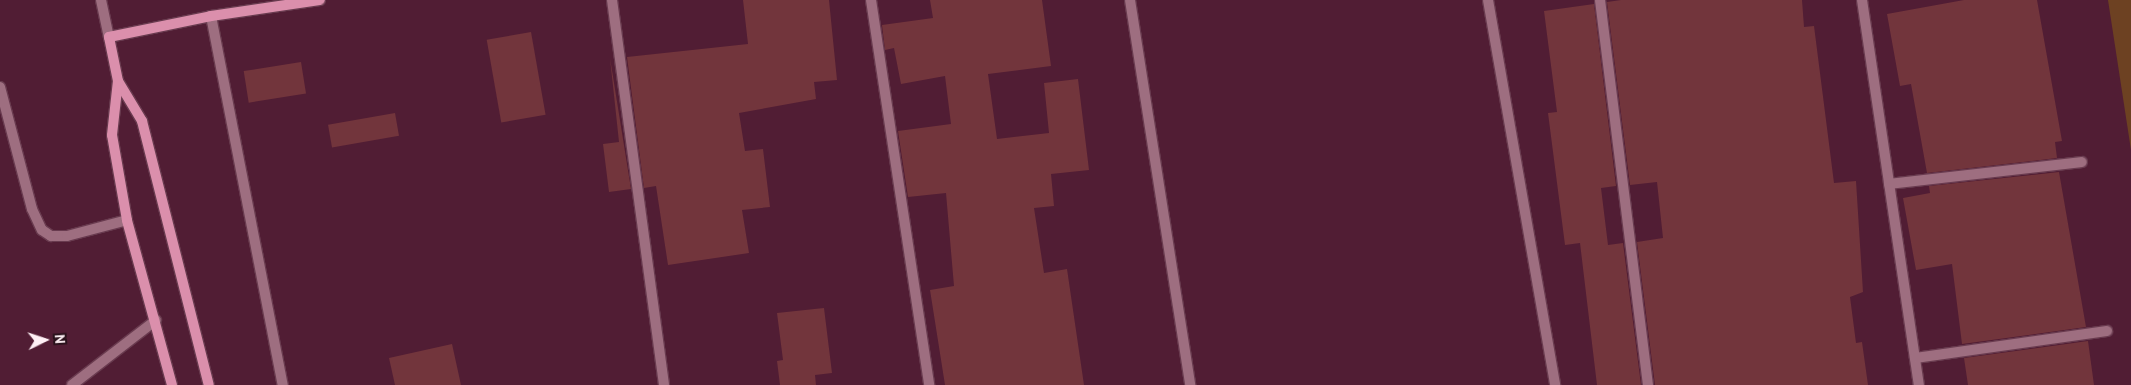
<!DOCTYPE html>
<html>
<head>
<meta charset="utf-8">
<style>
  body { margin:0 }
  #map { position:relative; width:2131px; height:385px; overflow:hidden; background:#511d34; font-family:"PT Sans",sans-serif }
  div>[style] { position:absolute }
  .green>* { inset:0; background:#6d4122 }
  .building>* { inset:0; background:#72353c; transform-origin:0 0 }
  .roads { filter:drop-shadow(1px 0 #693b4f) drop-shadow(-1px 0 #693b4f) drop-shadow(0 1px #693b4f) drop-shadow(0 -1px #693b4f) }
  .minor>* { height:10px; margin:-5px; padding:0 5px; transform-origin:5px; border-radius:5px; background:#9e6e80 }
  .tertiary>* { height:10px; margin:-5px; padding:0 5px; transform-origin:5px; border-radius:5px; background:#9e6e80 }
  .secondary>* { height:10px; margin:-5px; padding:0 5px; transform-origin:5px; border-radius:5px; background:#db8fac }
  span { translate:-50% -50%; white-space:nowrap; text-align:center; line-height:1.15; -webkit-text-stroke:4px #29111b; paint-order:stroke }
  .north { position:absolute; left:20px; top:315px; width:50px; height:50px; -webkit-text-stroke:4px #29111b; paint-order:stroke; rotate:86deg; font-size:14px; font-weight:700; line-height:20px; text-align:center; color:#fef0f5 }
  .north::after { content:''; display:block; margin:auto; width:18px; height:22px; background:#fef0f5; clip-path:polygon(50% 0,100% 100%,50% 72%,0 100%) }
</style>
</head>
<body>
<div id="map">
  <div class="green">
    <i style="clip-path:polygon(2108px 0,2131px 0,2131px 150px)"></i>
  </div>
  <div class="building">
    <i style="clip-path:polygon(743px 0,829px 0,837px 80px,814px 82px,816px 99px,739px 113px,745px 151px,763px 149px,770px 207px,742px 210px,749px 253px,668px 265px,656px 186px,644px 188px,627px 57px,748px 44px)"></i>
    <i style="clip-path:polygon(930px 0,1042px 0,1051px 66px,988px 74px,997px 139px,1049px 133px,1044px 83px,1078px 79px,1089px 170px,1051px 174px,1054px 206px,1034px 208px,1044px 273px,1067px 269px,1084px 385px,945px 385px,930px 290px,954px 286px,946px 193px,908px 197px,898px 131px,951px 124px,945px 76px,901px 84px,894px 48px,885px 50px,882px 25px,933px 18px)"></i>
    <i style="clip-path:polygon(1621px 0,1802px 0,1804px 27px,1814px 26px,1834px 183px,1856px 181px,1863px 292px,1850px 297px,1856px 343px,1862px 342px,1868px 385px,1655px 385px,1637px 242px,1663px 238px,1657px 182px,1630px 185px,1607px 2px)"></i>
    <i style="clip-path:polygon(1964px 0,2037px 0,2062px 141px,2055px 142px,2057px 158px,1927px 173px,1911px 84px,1900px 86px,1887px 14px)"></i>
    <i style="clip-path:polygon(1594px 4px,1616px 186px,1601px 188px,1608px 245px,1623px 243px,1641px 385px,1597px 385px,1580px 243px,1565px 245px,1548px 113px,1557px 112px,1544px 11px)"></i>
    <i style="left:531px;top:32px;width:84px;height:45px;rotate:80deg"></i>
    <i style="clip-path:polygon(610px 58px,631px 189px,609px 192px,603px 144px,619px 142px)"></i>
    <i style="left:301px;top:62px;width:32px;height:58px;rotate:81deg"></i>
    <i style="left:395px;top:113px;width:23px;height:68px;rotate:80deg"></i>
    <i style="clip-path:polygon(2059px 172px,2086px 327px,1962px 344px,1952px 264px,1916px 270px,1903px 198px,1930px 193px,1929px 186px)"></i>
    <i style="clip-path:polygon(824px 308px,832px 373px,815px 375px,816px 385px,780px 385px,777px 361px,783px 360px,777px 313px)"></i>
    <i style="clip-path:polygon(2088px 341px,2094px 385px,1968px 385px,1964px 358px)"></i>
    <i style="clip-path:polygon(452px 344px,461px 385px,395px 385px,389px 358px)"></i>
  </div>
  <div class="roads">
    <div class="minor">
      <i style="left:612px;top:0;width:388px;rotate:82.3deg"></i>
      <i style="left:871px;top:0;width:389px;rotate:81.4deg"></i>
      <i style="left:1130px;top:0;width:390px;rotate:81.1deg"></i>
      <i style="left:1600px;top:0;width:388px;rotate:82.9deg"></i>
      <i style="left:1862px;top:0;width:389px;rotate:81.6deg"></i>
      <i style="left:211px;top:16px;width:376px;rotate:79deg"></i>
      <i style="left:0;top:87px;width:126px;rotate:75.3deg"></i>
      <i style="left:32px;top:209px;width:23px;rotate:65deg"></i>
      <i style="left:42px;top:230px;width:11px;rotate:34deg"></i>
      <i style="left:51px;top:236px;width:16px"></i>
      <i style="left:67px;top:236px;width:62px;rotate:-14.9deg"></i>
      <i style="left:1889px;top:184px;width:194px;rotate:-6.5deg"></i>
      <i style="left:1915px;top:358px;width:194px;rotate:-8deg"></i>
      <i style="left:72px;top:385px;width:106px;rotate:-37.7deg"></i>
    </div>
    <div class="tertiary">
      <i style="left:101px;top:0;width:38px;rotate:78deg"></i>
      <i style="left:1488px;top:0;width:391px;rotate:80.1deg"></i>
    </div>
    <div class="secondary">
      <i style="left:118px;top:81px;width:47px;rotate:59deg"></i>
      <i style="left:142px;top:121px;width:272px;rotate:75.8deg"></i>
      <i style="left:172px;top:385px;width:171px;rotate:-105.3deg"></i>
      <i style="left:127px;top:220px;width:86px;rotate:-100deg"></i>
      <i style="left:112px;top:135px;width:54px;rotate:-83.7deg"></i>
      <i style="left:118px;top:81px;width:45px;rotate:-101.6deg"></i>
      <i style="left:109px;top:37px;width:104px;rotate:-11.6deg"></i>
      <i style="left:211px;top:16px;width:110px;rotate:-8.4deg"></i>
    </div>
  </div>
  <div class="north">N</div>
</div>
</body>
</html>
